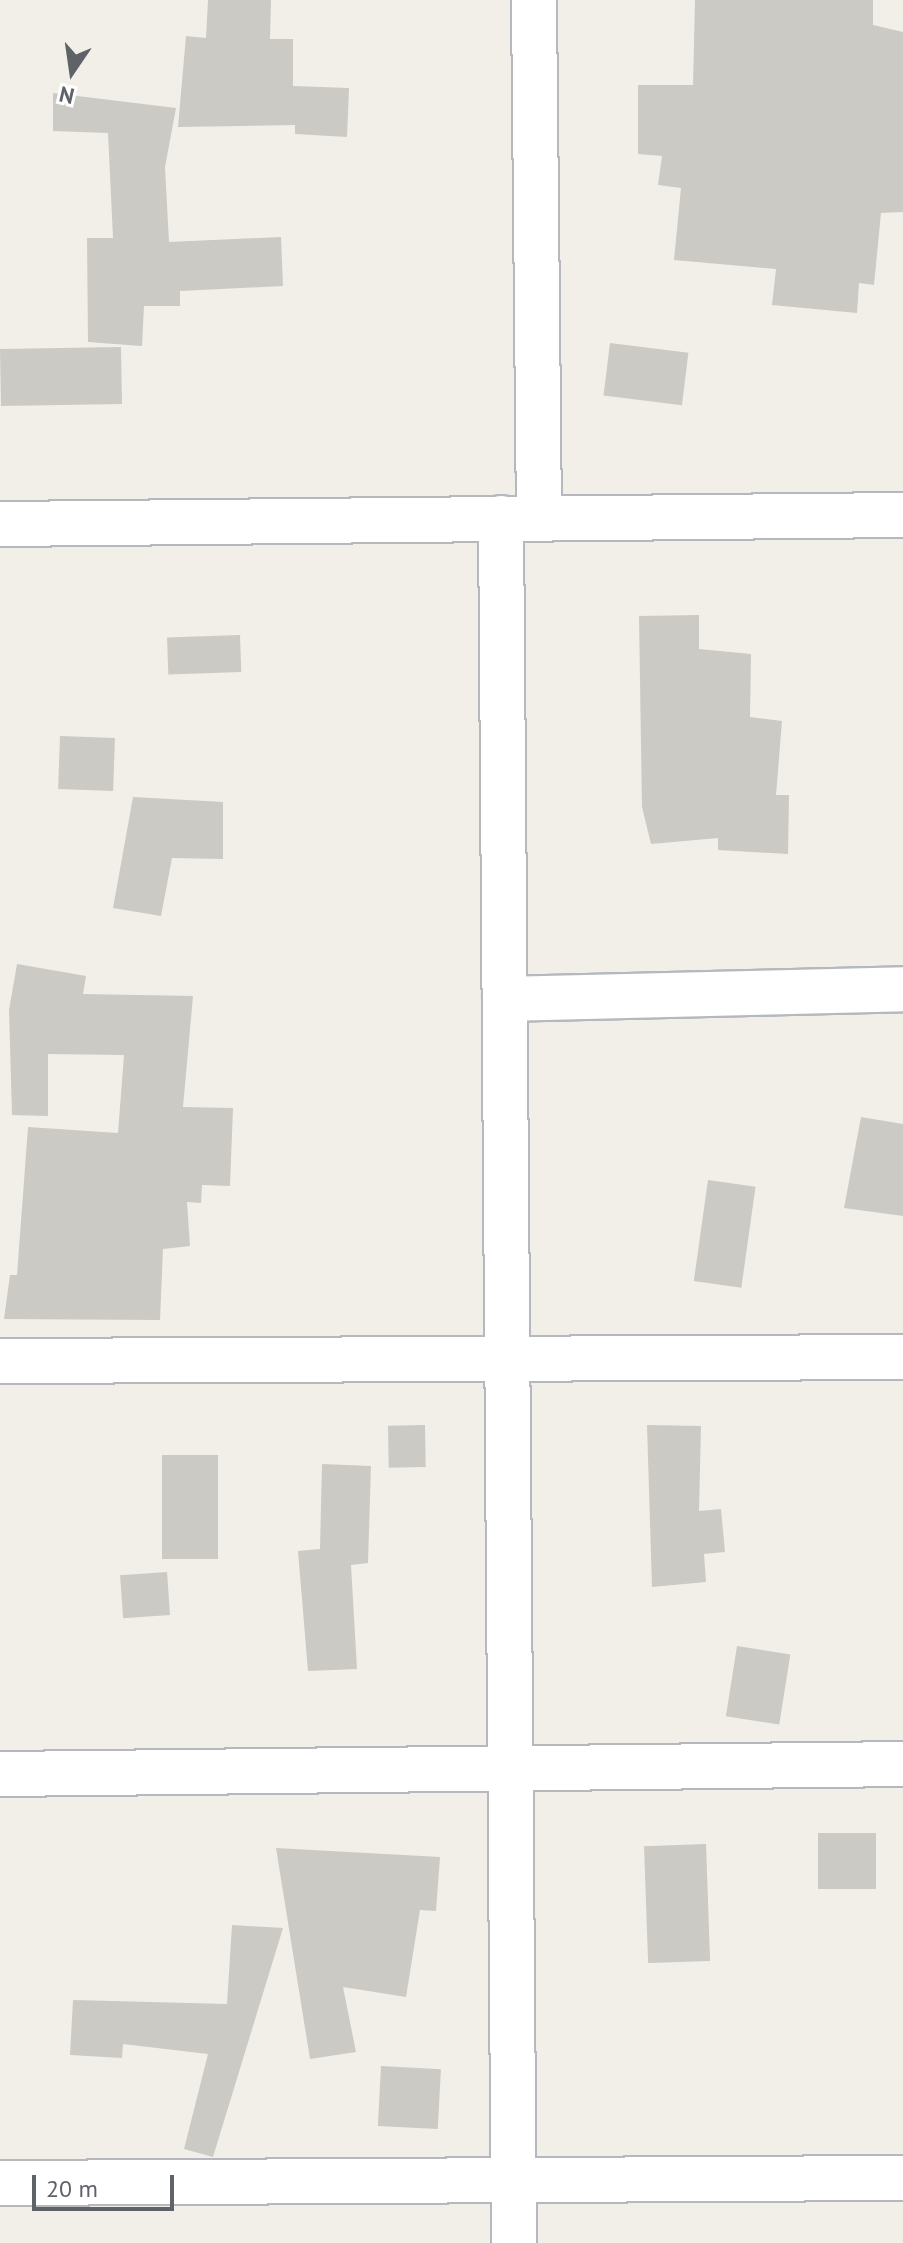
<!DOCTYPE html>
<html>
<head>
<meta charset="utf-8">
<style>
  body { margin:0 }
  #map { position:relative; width:903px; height:2243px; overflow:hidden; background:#f1efe8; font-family:"PT Sans",sans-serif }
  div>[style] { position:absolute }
  .building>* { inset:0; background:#cccac5; transform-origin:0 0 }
  .roads { filter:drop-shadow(2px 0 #b5b8bc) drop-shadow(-2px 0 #b5b8bc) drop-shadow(0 2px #b5b8bc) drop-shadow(0 -2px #b5b8bc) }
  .street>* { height:44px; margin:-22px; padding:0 22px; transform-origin:22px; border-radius:22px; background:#fff }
  .secondary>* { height:44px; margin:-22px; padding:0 22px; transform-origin:22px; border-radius:22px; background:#fff }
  span { translate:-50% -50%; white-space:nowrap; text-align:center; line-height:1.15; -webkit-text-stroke:8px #fff; paint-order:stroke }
  .north { position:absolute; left:32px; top:32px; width:80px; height:80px; -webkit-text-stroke:6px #fff; paint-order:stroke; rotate:193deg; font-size:22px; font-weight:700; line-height:32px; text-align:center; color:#5f6368 }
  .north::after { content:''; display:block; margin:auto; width:28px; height:36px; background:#5f6368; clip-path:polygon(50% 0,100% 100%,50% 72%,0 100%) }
  .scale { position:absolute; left:32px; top:2175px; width:142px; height:36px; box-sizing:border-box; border:4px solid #5f6368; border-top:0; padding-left:10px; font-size:24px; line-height:28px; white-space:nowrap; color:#5f6368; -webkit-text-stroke:6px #fff; paint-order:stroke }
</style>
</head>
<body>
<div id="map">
  <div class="building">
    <i style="clip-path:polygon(208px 0,271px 0,270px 39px,293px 39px,293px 86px,349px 88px,347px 137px,295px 134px,295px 125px,178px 127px,186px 36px,206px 38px)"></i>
    <i style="clip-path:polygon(695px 0,873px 0,873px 25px,903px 32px,903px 212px,881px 213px,874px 285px,859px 283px,857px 313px,772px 305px,776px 269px,674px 260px,681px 188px,658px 185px,662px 156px,638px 154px,638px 85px,693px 85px)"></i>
    <i style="clip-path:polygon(53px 93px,176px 108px,165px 167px,169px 242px,281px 237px,283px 286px,180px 291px,180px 306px,144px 306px,142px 346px,88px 342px,87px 238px,113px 238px,108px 133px,53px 131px)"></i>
    <i style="left:610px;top:343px;width:79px;height:53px;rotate:7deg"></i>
    <i style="left:121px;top:347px;width:57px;height:121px;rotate:89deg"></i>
    <i style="clip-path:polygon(699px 615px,699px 649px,751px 654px,750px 717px,782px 721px,776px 795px,789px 795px,788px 854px,718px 850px,718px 838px,651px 844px,642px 807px,639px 616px)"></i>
    <i style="left:240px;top:635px;width:37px;height:73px;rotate:88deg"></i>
    <i style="left:60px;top:736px;width:55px;height:53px;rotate:2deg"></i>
    <i style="clip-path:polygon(133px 797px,223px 802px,223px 859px,172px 858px,161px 916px,113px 908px)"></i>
    <i style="clip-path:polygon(17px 964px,86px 976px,83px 994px,193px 996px,183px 1107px,233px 1108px,230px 1186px,202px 1185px,201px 1203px,187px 1202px,190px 1246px,163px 1249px,160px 1320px,4px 1319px,10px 1275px,17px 1275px,28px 1127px,118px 1133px,124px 1055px,48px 1054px,48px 1116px,12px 1115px,9px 1010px)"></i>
    <i style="clip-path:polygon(861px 1117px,903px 1124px,903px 1216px,844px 1208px)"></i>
    <i style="left:708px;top:1180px;width:48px;height:102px;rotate:8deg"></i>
    <i style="left:425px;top:1425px;width:42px;height:37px;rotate:89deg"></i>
    <i style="clip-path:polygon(647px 1425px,701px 1426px,699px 1511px,721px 1509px,725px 1552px,704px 1554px,706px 1582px,652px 1587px)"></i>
    <i style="left:162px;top:1455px;width:56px;height:104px"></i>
    <i style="clip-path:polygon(322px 1464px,371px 1466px,368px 1563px,351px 1565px,357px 1669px,308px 1671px,298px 1551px,320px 1549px)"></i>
    <i style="left:167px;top:1572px;width:43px;height:47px;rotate:86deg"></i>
    <i style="left:737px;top:1646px;width:54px;height:71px;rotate:9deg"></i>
    <i style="left:818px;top:1833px;width:58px;height:56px"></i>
    <i style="left:706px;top:1844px;width:117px;height:62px;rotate:88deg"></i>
    <i style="clip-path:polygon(276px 1848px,440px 1857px,436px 1911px,420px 1910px,406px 1997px,343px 1987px,356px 2052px,310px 2059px)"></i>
    <i style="clip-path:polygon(232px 1925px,283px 1928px,213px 2157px,184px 2149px,208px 2054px,123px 2044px,122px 2058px,70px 2055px,73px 2000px,227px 2004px)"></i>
    <i style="left:381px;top:2066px;width:60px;height:60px;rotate:3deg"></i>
  </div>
  <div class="roads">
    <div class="street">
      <i style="left:534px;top:0;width:517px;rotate:89.45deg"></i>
      <i style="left:505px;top:999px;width:398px;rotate:-1.4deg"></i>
      <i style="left:0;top:1361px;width:903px;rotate:-0.25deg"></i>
      <i style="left:0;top:1774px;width:903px;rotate:-0.63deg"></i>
      <i style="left:0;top:2183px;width:903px;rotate:-0.32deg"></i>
    </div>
    <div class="secondary">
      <i style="left:501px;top:518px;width:1725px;rotate:89.57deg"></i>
      <i style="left:0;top:524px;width:903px;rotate:-0.57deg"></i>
    </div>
  </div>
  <div class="north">N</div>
  <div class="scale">20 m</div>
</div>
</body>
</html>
